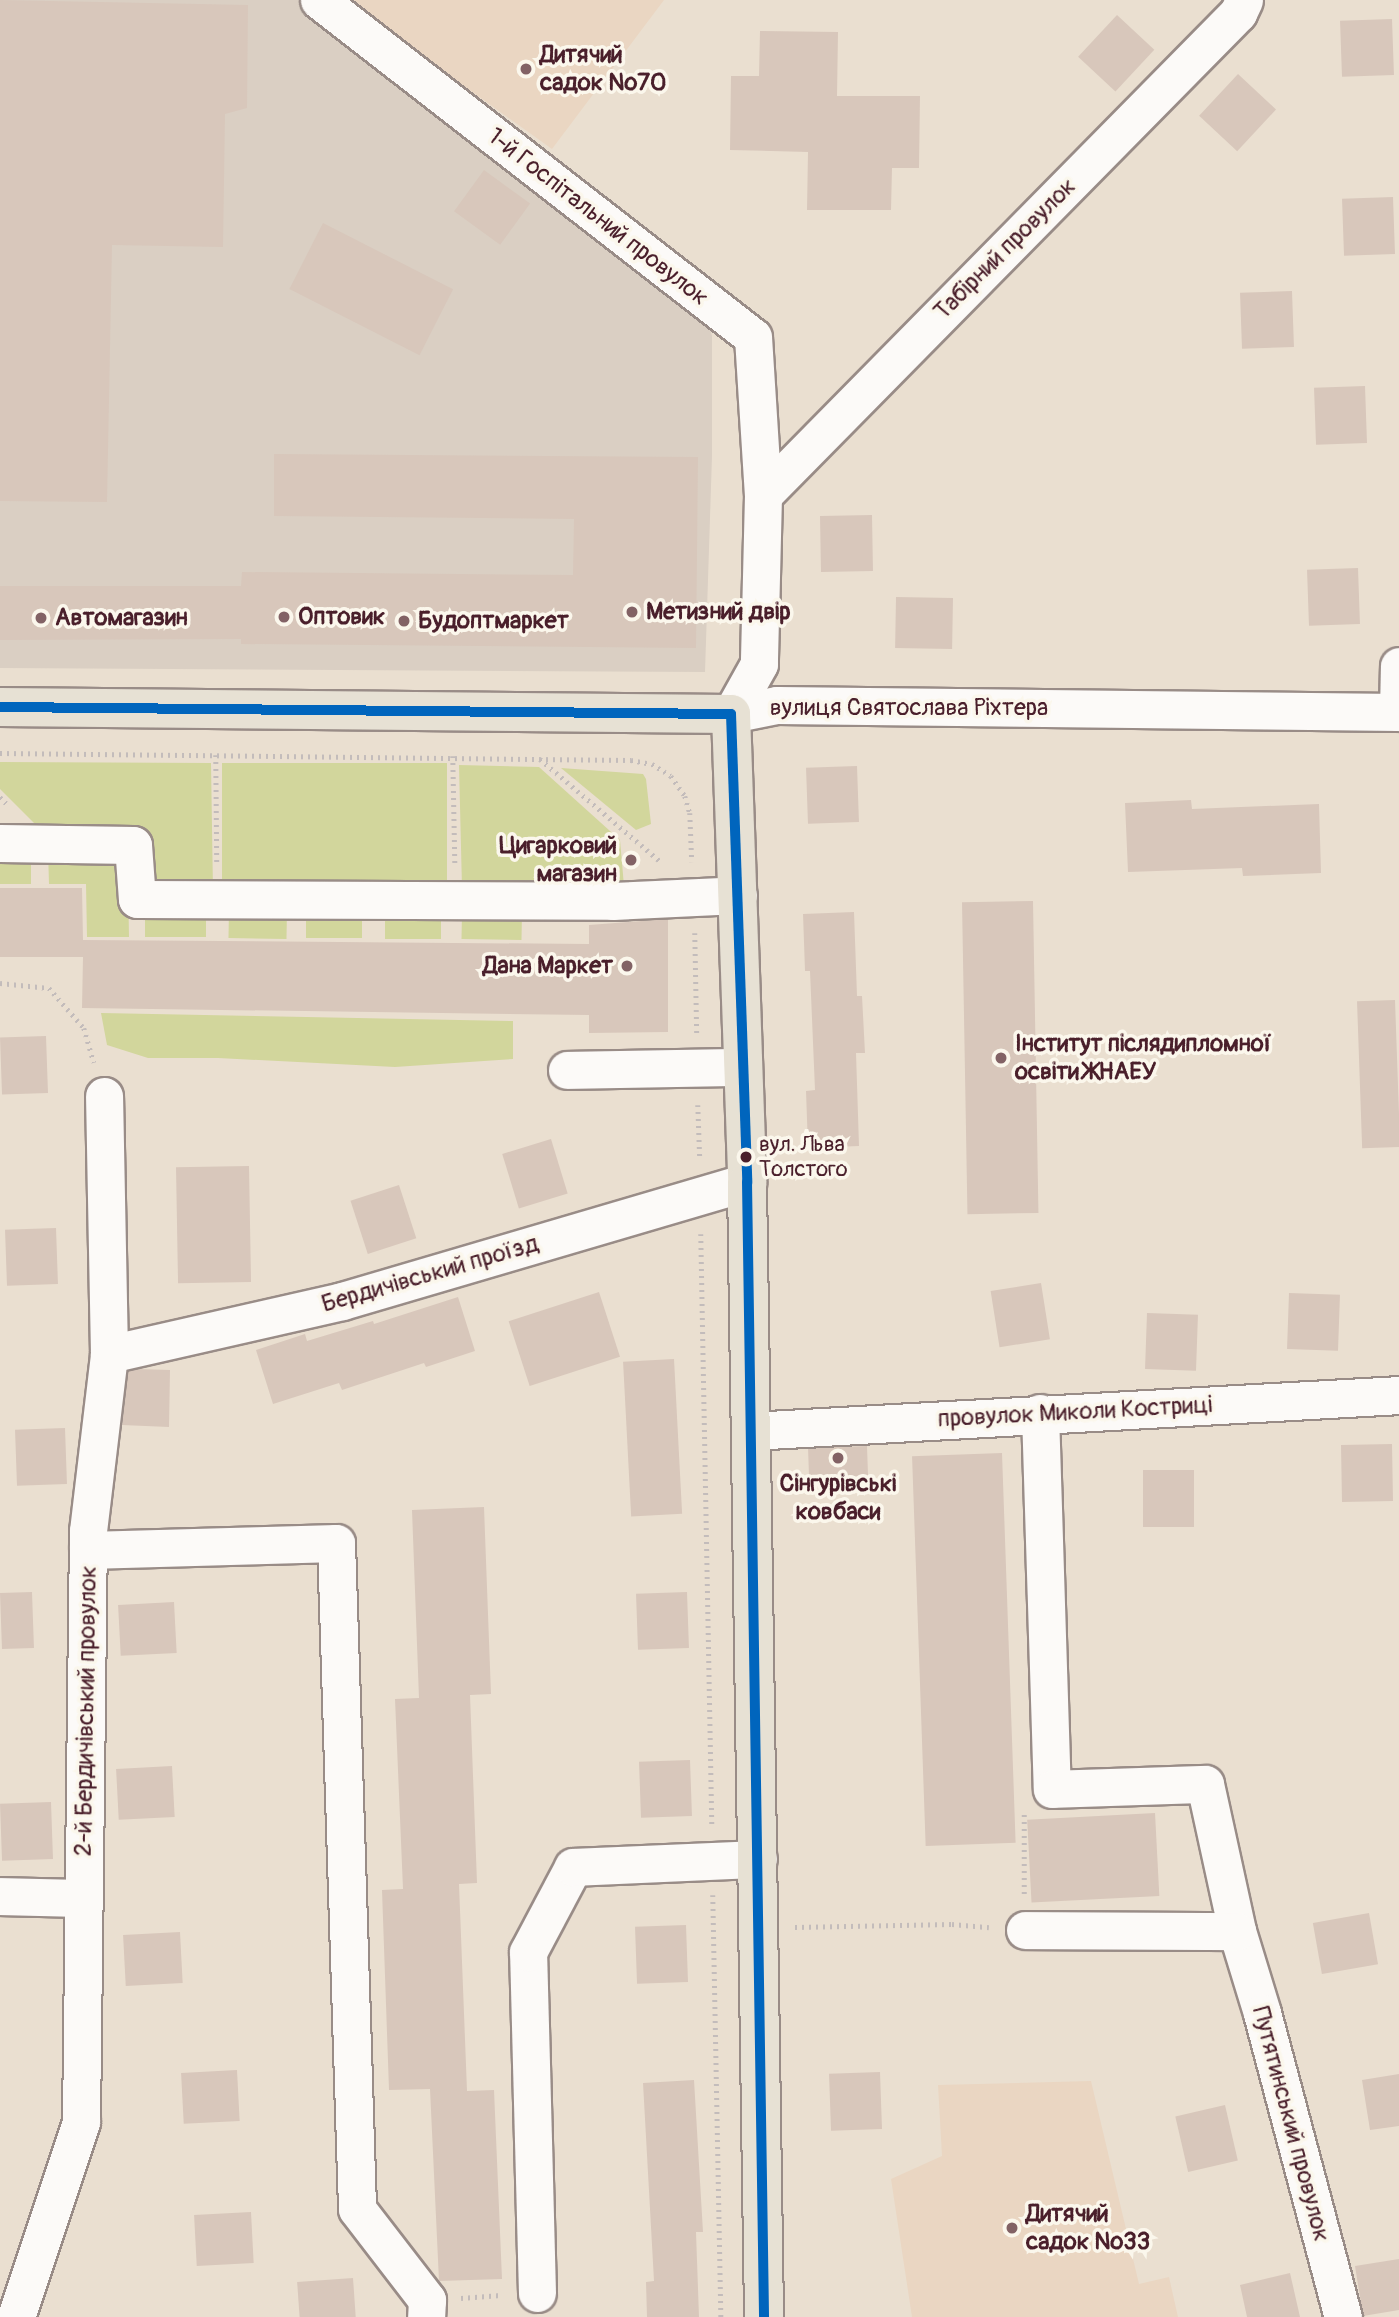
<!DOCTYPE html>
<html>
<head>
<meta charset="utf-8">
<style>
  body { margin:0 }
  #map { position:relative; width:1399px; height:2317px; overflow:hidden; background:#eadfd0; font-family:Pangolin,sans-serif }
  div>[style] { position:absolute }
  .built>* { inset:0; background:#ead6c2 }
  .industrial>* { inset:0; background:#dacfc3 }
  .green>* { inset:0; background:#d2d69c; transform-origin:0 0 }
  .building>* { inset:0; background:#d8c7bb; transform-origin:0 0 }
  .path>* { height:4.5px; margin-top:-2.25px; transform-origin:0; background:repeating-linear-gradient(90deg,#c3bcbb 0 2px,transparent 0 7px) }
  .roads { filter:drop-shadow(2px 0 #998c87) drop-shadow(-2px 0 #998c87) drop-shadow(0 2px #998c87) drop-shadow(0 -2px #998c87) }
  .minor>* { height:37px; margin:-18.5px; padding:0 18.5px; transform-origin:18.5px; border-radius:18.5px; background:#fcfaf8 }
  .major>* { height:38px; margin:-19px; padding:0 19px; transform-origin:19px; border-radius:19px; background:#e7e1d4 }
  .bus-1>* { height:10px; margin:-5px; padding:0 5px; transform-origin:5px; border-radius:5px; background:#0065bd }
  .dots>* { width:19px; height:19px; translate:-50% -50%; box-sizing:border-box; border:4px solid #fbf7ec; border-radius:50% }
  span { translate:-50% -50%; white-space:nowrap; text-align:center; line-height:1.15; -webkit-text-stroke:7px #fbf7ec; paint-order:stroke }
  .bus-label { font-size:22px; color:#4a1f2b }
  .left { translate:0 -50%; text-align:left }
  .poi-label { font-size:24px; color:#4a1f2b; font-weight:700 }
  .right { translate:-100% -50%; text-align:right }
  .street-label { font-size:24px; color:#4a1f2b }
</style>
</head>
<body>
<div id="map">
  <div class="built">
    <i style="clip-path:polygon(344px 0,664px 0,552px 149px)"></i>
    <i style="clip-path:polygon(1091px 2081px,1139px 2284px,1169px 2277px,1178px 2317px,912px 2317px,891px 2179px,942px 2156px,938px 2085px)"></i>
  </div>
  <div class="industrial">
    <i style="clip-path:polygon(0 0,298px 0,383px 57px,708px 320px,712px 336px,712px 456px,705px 672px,0 668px)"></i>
  </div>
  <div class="green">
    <i style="clip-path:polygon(0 762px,211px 763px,213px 891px,146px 890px,143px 837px,46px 835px,0 789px)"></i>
    <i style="left:222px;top:763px;width:225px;height:127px"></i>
    <i style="clip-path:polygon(459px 765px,539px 767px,620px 840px,624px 886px,462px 888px)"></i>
    <i style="clip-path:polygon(561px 768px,643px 774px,646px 779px,651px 824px,636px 830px)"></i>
    <i style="left:0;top:851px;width:31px;height:33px"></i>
    <i style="clip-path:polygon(48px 851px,103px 853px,120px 866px,128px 883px,129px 937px,87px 937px,86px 884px,49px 884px)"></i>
    <i style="left:145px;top:909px;width:61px;height:28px"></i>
    <i style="left:229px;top:909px;width:58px;height:29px;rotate:1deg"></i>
    <i style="left:306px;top:910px;width:56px;height:28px"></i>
    <i style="left:385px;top:911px;width:56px;height:28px"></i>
    <i style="left:462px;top:911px;width:60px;height:28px;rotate:1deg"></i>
    <i style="clip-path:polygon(101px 1013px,513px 1021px,513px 1059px,395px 1067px,218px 1058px,148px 1058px,107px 1045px)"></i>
  </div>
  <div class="building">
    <i style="clip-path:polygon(0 0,248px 5px,247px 108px,225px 114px,223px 247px,112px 245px,107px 502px,0 501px)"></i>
    <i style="left:1117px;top:15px;width:51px;height:57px;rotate:43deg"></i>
    <i style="left:1392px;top:19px;width:56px;height:52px;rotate:88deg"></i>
    <i style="clip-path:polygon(760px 31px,838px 32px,837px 96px,920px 96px,919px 168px,892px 168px,891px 210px,807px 210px,808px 152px,730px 150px,731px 76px,759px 76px)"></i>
    <i style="left:1238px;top:74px;width:52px;height:57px;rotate:43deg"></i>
    <i style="left:484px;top:170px;width:57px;height:51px;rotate:36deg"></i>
    <i style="left:1393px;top:197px;width:57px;height:51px;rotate:88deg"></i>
    <i style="left:323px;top:223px;width:146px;height:74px;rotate:27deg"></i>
    <i style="left:1292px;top:291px;width:56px;height:52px;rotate:88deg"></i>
    <i style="left:1365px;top:386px;width:57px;height:51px;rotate:88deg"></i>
    <i style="clip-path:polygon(274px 454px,698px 457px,696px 648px,241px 644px,241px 639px,0 640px,0 586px,241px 586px,242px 572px,573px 575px,574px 519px,274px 516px)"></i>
    <i style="left:872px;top:515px;width:56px;height:52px;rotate:89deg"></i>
    <i style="left:1358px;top:568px;width:56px;height:51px;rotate:88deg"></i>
    <i style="left:896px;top:597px;width:57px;height:51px;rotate:1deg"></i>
    <i style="left:857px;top:766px;width:56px;height:51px;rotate:88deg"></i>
    <i style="clip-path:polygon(1191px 800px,1192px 809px,1319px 804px,1321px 873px,1243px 876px,1242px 868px,1128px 872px,1125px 803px)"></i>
    <i style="clip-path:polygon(0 888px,82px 888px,83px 940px,589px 944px,589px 925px,668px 919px,668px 1032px,589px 1033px,589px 1015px,82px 1008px,83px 957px,0 957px)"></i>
    <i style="left:1033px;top:901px;width:312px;height:71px;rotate:89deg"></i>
    <i style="clip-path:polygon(854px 912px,857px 996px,862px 996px,865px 1053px,856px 1053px,859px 1146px,808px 1148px,806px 1091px,815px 1090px,810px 971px,805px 971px,803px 914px)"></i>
    <i style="left:1395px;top:1000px;width:147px;height:38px;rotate:88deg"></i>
    <i style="left:46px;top:1036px;width:57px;height:46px;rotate:88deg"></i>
    <i style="left:551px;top:1139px;width:57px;height:51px;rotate:73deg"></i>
    <i style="left:249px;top:1166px;width:116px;height:73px;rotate:89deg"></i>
    <i style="left:399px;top:1185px;width:56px;height:51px;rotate:72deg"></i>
    <i style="left:56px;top:1228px;width:56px;height:51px;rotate:88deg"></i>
    <i style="left:1041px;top:1283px;width:57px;height:51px;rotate:81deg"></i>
    <i style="left:599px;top:1292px;width:68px;height:95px;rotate:72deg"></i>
    <i style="left:1289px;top:1293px;width:51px;height:56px;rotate:2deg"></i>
    <i style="clip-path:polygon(458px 1297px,475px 1351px,426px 1367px,424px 1363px,342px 1390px,339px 1383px,273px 1404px,256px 1350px,305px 1334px,307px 1341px,373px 1321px,374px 1324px)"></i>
    <i style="left:1147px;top:1313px;width:51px;height:56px;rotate:2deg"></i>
    <i style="left:674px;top:1359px;width:155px;height:51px;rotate:87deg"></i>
    <i style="clip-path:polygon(137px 1369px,170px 1370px,169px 1427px,122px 1425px,128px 1371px)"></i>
    <i style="left:65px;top:1428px;width:56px;height:50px;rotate:88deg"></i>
    <i style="left:1392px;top:1444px;width:57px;height:51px;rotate:89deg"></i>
    <i style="left:867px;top:1446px;width:32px;height:59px;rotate:88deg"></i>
    <i style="left:1002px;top:1453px;width:390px;height:90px;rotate:88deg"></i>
    <i style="left:1143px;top:1470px;width:51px;height:57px"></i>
    <i style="clip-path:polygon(484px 1507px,491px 1694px,470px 1695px,477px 1883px,459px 1884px,467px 2091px,494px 2090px,502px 2279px,439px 2281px,430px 2089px,389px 2090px,382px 1890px,403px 1889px,395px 1699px,419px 1698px,412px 1510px)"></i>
    <i style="left:32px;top:1592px;width:56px;height:32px;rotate:88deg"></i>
    <i style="left:687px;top:1592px;width:56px;height:51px;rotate:88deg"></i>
    <i style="left:174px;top:1602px;width:51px;height:56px;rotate:87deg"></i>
    <i style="left:690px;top:1760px;width:56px;height:51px;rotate:88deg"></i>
    <i style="left:172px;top:1766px;width:51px;height:56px;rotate:87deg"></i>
    <i style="left:51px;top:1802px;width:57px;height:51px;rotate:88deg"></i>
    <i style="left:1155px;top:1813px;width:83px;height:128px;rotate:87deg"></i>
    <i style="left:1369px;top:1913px;width:52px;height:57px;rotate:80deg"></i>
    <i style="left:686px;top:1925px;width:57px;height:51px;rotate:88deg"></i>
    <i style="left:180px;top:1932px;width:51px;height:57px;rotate:87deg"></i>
    <i style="left:237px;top:2070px;width:51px;height:56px;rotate:87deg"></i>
    <i style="left:880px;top:2072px;width:57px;height:51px;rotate:88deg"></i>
    <i style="clip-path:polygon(1399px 2074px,1399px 2126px,1370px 2130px,1362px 2080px)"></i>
    <i style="clip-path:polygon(694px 2080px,703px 2232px,696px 2232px,699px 2317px,647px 2317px,646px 2282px,654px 2281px,643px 2083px)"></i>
    <i style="left:1225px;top:2105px;width:57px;height:51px;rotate:77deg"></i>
    <i style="left:251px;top:2212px;width:51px;height:57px;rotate:87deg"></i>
    <i style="clip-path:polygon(1399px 2259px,1399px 2310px,1363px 2316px,1355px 2266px)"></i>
    <i style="clip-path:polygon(1290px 2273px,1300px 2317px,1247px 2317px,1240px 2285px)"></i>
    <i style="left:353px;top:2278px;width:39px;height:56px;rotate:86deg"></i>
  </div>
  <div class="path">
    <i style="left:0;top:753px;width:631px;rotate:0.64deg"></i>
    <i style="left:631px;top:760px;width:21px;rotate:11deg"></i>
    <i style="left:652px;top:764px;width:22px;rotate:32deg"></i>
    <i style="left:671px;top:776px;width:24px;rotate:55deg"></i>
    <i style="left:685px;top:796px;width:18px;rotate:74deg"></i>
    <i style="left:690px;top:813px;width:49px;rotate:87.7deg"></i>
    <i style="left:216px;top:755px;width:107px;rotate:89.5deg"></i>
    <i style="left:453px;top:756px;width:109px;rotate:88.9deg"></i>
    <i style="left:540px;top:759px;width:159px;rotate:40.4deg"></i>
    <i style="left:0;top:797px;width:13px;rotate:45deg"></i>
    <i style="left:695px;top:933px;width:100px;rotate:88.9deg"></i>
    <i style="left:0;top:983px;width:49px;rotate:5.8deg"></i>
    <i style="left:49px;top:988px;width:53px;rotate:48.8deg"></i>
    <i style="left:84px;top:1028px;width:36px;rotate:74deg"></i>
    <i style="left:698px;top:1105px;width:54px;rotate:87.9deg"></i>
    <i style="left:701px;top:1234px;width:590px;rotate:88.93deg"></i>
    <i style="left:1024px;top:1894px;width:81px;rotate:-90deg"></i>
    <i style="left:713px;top:1895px;width:422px;rotate:88.9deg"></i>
    <i style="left:795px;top:1927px;width:157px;rotate:-1.1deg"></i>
    <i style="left:952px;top:1924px;width:37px;rotate:5deg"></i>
    <i style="left:461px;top:2298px;width:40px;rotate:-4.3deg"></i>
  </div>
  <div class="roads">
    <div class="minor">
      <i style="left:319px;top:0;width:549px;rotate:37.83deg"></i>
      <i style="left:753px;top:337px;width:158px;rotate:86.4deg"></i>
      <i style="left:763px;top:495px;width:169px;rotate:91.4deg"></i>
      <i style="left:759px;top:664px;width:57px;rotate:119.2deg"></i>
      <i style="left:763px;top:495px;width:677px;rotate:-45.42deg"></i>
      <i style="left:1238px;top:13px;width:14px;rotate:-65deg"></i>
      <i style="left:1398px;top:712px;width:46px;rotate:-88.8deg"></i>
      <i style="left:731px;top:714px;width:47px;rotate:-11.1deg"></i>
      <i style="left:777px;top:705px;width:622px;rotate:0.64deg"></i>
      <i style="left:0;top:843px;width:133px;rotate:0.9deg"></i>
      <i style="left:133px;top:845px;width:54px;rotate:85.8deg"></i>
      <i style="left:137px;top:899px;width:476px;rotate:0.2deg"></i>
      <i style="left:613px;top:901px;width:125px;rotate:-2.7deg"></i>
      <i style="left:567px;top:1070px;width:176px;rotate:-1deg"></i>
      <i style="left:109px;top:1354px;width:239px;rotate:-12.8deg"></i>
      <i style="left:342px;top:1301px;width:422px;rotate:-16.4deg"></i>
      <i style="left:1040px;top:1413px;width:376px;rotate:88.2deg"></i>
      <i style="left:1052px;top:1789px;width:153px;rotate:-1.9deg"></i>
      <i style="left:1205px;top:1784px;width:150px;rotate:77.7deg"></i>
      <i style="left:1237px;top:1931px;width:86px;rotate:73deg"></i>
      <i style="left:1262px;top:2013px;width:315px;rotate:75.1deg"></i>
      <i style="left:750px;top:1431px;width:650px;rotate:-3.17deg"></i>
      <i style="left:88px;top:1550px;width:248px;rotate:-1.6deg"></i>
      <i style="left:336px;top:1543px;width:666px;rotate:88.19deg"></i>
      <i style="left:357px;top:2209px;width:115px;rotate:52.4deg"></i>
      <i style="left:427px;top:2300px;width:17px;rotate:93deg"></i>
      <i style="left:0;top:1896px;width:83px;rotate:1.4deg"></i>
      <i style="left:1025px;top:1930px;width:212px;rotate:0.3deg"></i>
      <i style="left:537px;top:2293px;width:341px;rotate:-91.5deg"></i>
      <i style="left:528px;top:1952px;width:96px;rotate:-62.1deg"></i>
      <i style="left:573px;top:1867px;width:185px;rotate:-2.5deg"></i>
      <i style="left:16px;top:2317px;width:206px;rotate:-71.6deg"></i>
      <i style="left:81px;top:2122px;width:591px;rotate:-89.32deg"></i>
      <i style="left:88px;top:1531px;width:178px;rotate:-83.2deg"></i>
      <i style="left:109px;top:1354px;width:258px;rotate:-91.1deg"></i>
    </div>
    <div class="major">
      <i style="left:0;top:707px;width:731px;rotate:0.55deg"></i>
      <i style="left:731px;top:714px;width:468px;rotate:88deg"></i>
      <i style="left:747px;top:1182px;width:1135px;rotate:89.14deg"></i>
    </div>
  </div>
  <div class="bus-1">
    <i style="left:0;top:707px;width:731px;rotate:0.55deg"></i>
    <i style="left:731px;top:714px;width:468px;rotate:88deg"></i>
    <i style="left:747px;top:1182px;width:1135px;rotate:89.14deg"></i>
  </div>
  <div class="dots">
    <i style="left:526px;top:69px;background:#826265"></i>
    <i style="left:632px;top:612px;background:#826265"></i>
    <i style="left:284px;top:617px;background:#826265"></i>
    <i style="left:41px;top:618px;background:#826265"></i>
    <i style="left:404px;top:621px;background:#826265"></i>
    <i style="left:631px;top:860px;background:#826265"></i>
    <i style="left:627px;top:966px;background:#826265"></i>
    <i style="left:1001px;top:1058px;background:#826265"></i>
    <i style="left:746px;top:1157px;background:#4a1f2b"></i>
    <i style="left:838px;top:1458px;background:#826265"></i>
    <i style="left:1012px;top:2228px;background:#826265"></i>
  </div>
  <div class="bus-label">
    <span class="left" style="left:759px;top:1157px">вул. Льва<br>Толстого</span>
  </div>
  <div class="poi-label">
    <span class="left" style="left:540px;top:69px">Дитячий<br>садок №70</span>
    <span class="left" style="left:646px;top:612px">Метизний двір</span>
    <span class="left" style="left:298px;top:617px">Оптовик</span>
    <span class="left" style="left:55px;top:618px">Автомагазин</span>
    <span class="left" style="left:418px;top:621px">Будоптмаркет</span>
    <span class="right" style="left:617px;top:860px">Цигарковий<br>магазин</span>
    <span class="right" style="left:613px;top:966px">Дана Маркет</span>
    <span class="left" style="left:1015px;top:1058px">Інститут післядипломної<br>освіти ЖНАЕУ</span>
    <span style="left:838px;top:1498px">Сінгурівські<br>ковбаси</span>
    <span class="left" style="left:1026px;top:2228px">Дитячий<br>садок №33</span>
  </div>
  <div class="street-label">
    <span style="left:598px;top:217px;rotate:38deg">1-й Госпітальний провулок</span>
    <span style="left:1005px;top:249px;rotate:-45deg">Табірний провулок</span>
    <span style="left:909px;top:708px">вулиця Святослава Ріхтера</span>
    <span style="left:430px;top:1274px;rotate:-16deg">Бердичівський проїзд</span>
    <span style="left:1075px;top:1412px;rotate:-3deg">провулок Миколи Костриці</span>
    <span style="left:86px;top:1711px;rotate:-89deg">2-й Бердичівський провулок</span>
    <span style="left:1291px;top:2124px;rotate:75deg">Путятинський провулок</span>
  </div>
</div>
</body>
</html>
